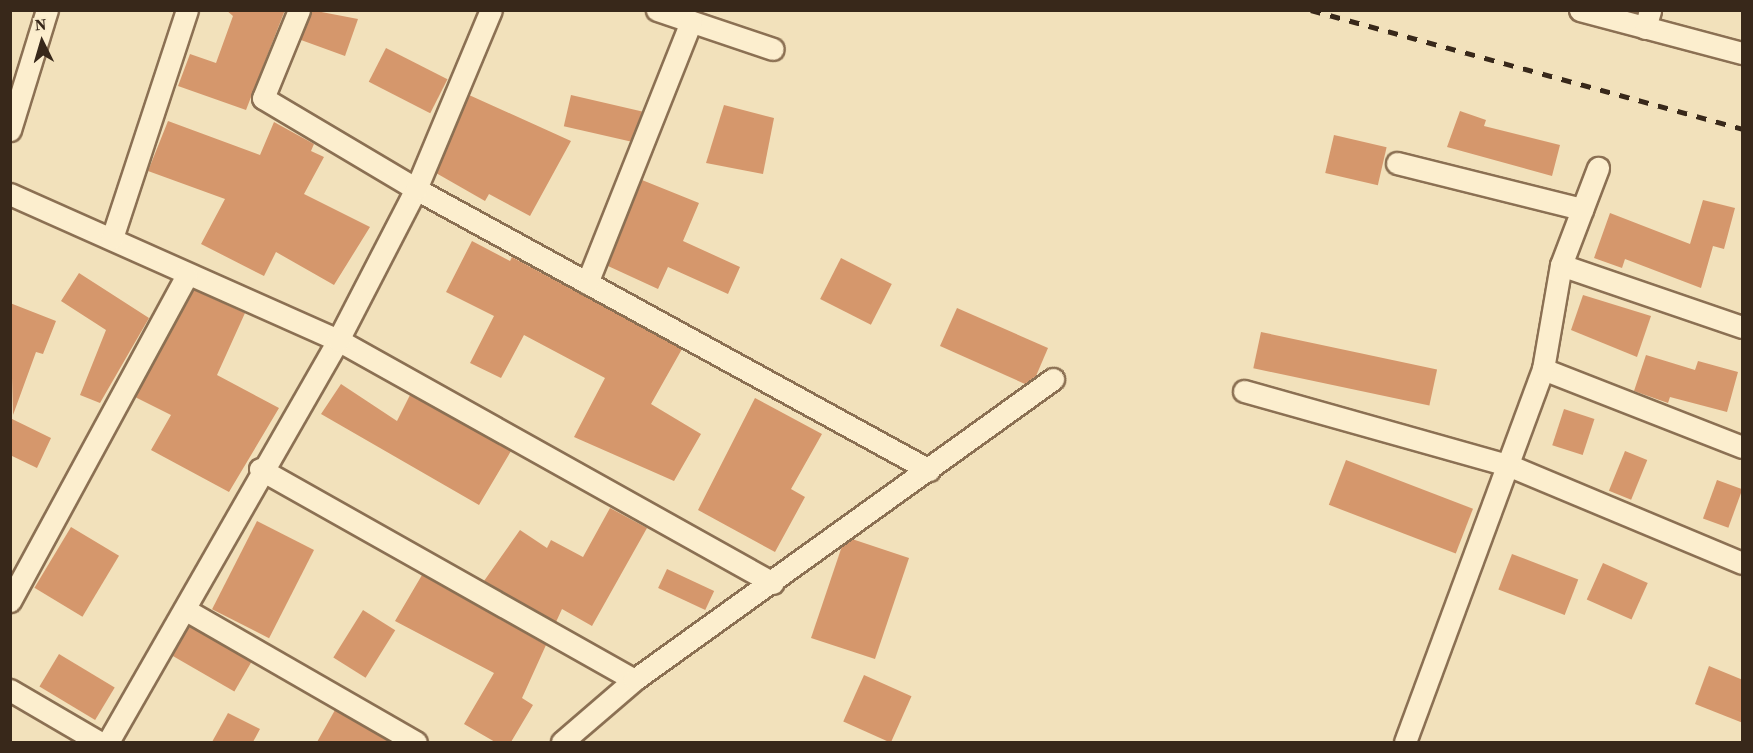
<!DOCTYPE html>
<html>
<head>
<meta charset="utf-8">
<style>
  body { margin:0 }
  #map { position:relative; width:1753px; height:753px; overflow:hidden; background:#f2e1bb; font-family:"Source Serif 4",serif }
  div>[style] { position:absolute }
  .building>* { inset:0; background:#d5976c; transform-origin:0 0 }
  .roads { filter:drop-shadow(2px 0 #8b7053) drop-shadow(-2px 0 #8b7053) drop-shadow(0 2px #8b7053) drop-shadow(0 -2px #8b7053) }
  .street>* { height:21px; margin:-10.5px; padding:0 10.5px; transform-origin:10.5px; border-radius:10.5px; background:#fceece }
  .rail>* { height:4.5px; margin-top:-2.25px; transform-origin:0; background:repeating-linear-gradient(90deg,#38281a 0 10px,transparent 0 20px) }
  span { translate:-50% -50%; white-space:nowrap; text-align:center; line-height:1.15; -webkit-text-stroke:4.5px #f9ebcb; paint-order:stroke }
  .frame { position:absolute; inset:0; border:12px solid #38281a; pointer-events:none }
  .north { position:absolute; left:12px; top:12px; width:60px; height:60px; -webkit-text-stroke:4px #f9ebcb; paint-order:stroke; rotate:355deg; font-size:16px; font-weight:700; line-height:24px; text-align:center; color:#38281a }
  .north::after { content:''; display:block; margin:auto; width:21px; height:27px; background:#38281a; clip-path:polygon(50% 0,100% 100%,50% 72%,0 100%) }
</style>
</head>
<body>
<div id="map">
  <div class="building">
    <i style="clip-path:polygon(226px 10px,285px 10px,246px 110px,178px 86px,190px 54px,216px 63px,233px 16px)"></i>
    <i style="clip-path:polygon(311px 10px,358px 19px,345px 56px,301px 40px)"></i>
    <i style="left:386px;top:48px;width:69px;height:38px;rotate:27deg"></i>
    <i style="clip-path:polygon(469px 95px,571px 141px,530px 216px,489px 194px,485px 201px,436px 173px)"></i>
    <i style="left:571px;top:95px;width:73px;height:32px;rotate:13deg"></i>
    <i style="clip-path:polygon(724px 105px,774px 118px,763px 174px,706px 163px)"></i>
    <i style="clip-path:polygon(1460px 111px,1486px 120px,1484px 126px,1560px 145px,1552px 176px,1447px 147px)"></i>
    <i style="clip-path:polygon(168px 121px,260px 155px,274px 122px,314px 144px,311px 151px,324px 157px,304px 194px,370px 227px,334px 285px,276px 252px,264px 276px,201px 244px,225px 199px,148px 171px)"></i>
    <i style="left:1334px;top:135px;width:54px;height:39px;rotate:13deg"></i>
    <i style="clip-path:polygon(642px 180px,699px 203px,683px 241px,740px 267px,728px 294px,668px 267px,658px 289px,608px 266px)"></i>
    <i style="clip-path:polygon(1703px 200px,1735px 208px,1724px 249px,1713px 246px,1701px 288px,1625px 259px,1622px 268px,1594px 258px,1610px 213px,1690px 244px)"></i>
    <i style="clip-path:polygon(472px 241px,510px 261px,512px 257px,682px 349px,651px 404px,701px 434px,674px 481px,574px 437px,605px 378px,524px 335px,501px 378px,470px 363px,494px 316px,446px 292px)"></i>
    <i style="left:841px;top:258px;width:57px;height:46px;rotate:27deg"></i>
    <i style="clip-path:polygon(79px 273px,149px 318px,100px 403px,80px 395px,106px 330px,61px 301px)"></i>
    <i style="clip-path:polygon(194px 290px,245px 313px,217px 375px,279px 408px,229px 492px,151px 450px,171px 415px,135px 397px)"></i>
    <i style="clip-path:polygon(1583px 295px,1651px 316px,1637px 357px,1571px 330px)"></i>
    <i style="clip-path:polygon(10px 303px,56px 321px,43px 354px,36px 352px,13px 415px)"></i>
    <i style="clip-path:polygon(957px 308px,1048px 348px,1036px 376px,1025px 384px,940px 346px)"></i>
    <i style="left:1261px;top:332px;width:180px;height:37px;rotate:12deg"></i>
    <i style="clip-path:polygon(1646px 355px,1695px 370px,1698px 361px,1738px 372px,1727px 412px,1670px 397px,1668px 403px,1634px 391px)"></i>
    <i style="clip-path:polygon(341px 384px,397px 421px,410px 395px,511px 451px,479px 505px,321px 414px)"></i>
    <i style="clip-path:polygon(755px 398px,822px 434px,791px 489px,805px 497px,775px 552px,698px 510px)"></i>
    <i style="left:1564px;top:409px;width:32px;height:38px;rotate:18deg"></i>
    <i style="clip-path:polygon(10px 418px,51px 438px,37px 468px,10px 455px)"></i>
    <i style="left:1625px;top:451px;width:24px;height:43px;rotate:22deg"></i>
    <i style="left:1346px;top:460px;width:136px;height:48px;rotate:21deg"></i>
    <i style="left:1717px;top:480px;width:27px;height:41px;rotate:20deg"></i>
    <i style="clip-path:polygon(610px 508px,647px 528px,592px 626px,562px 609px,556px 622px,484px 581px,520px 530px,547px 548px,551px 540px,583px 557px)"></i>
    <i style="left:257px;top:521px;width:64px;height:99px;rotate:27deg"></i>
    <i style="left:71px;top:527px;width:56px;height:71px;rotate:31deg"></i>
    <i style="clip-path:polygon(852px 539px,909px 558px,875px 659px,811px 638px,842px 546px)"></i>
    <i style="left:1512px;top:554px;width:71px;height:38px;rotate:21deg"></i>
    <i style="left:1603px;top:563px;width:49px;height:40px;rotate:24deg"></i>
    <i style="left:667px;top:569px;width:52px;height:21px;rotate:25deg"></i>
    <i style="clip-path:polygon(422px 575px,546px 645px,522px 698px,533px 705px,511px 742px,495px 742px,464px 724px,494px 673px,395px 621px)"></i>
    <i style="left:363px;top:610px;width:38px;height:56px;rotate:32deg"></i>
    <i style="left:189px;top:626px;width:72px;height:34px;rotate:30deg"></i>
    <i style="left:59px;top:654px;width:65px;height:38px;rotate:31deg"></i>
    <i style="clip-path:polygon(1709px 666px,1743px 680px,1743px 723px,1695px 704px)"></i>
    <i style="left:864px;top:675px;width:52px;height:51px;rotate:24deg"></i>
    <i style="clip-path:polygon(335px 710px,391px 742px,317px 742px)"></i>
    <i style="clip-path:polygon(228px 713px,260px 729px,253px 742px,212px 742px)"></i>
  </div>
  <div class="roads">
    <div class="street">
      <i style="left:299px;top:10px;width:95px;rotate:112.2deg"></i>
      <i style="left:263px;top:98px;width:178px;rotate:30.7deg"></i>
      <i style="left:416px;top:189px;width:585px;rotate:28.71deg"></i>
      <i style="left:657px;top:10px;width:122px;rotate:18.6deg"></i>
      <i style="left:1580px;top:10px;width:168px;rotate:14.9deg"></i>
      <i style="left:1645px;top:28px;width:19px;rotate:-74deg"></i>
      <i style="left:10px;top:130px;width:126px;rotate:-72.9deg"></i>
      <i style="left:1397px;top:163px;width:191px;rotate:14deg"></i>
      <i style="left:10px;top:194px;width:359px;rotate:24deg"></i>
      <i style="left:338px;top:340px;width:498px;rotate:29.2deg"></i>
      <i style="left:112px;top:238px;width:240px;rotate:-71.8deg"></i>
      <i style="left:1561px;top:265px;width:191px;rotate:18.9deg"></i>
      <i style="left:587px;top:283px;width:281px;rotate:-68.3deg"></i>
      <i style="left:1543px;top:369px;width:214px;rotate:21.4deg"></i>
      <i style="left:1244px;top:391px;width:274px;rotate:15.7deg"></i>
      <i style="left:1508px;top:465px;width:254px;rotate:22.7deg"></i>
      <i style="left:260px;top:469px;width:429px;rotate:29.4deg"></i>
      <i style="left:10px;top:601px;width:369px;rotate:-61.5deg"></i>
      <i style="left:186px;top:610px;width:265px;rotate:29.9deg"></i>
      <i style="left:10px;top:690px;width:103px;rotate:30.3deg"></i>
      <i style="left:108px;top:742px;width:463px;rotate:-60.2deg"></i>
      <i style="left:338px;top:340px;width:170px;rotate:-62.7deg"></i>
      <i style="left:416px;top:189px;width:194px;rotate:-67.3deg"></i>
      <i style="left:562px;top:742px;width:95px;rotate:-40.7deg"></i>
      <i style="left:634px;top:680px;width:516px;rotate:-35.69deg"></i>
      <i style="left:1405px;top:742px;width:398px;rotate:-69.7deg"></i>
      <i style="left:1543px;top:369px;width:106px;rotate:-80.2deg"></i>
      <i style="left:1561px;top:265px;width:104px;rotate:-69.1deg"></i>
    </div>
  </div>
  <div class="rail">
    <i style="left:1311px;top:10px;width:447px;rotate:15.4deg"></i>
  </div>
  <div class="frame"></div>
  <div class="north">N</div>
</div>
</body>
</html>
